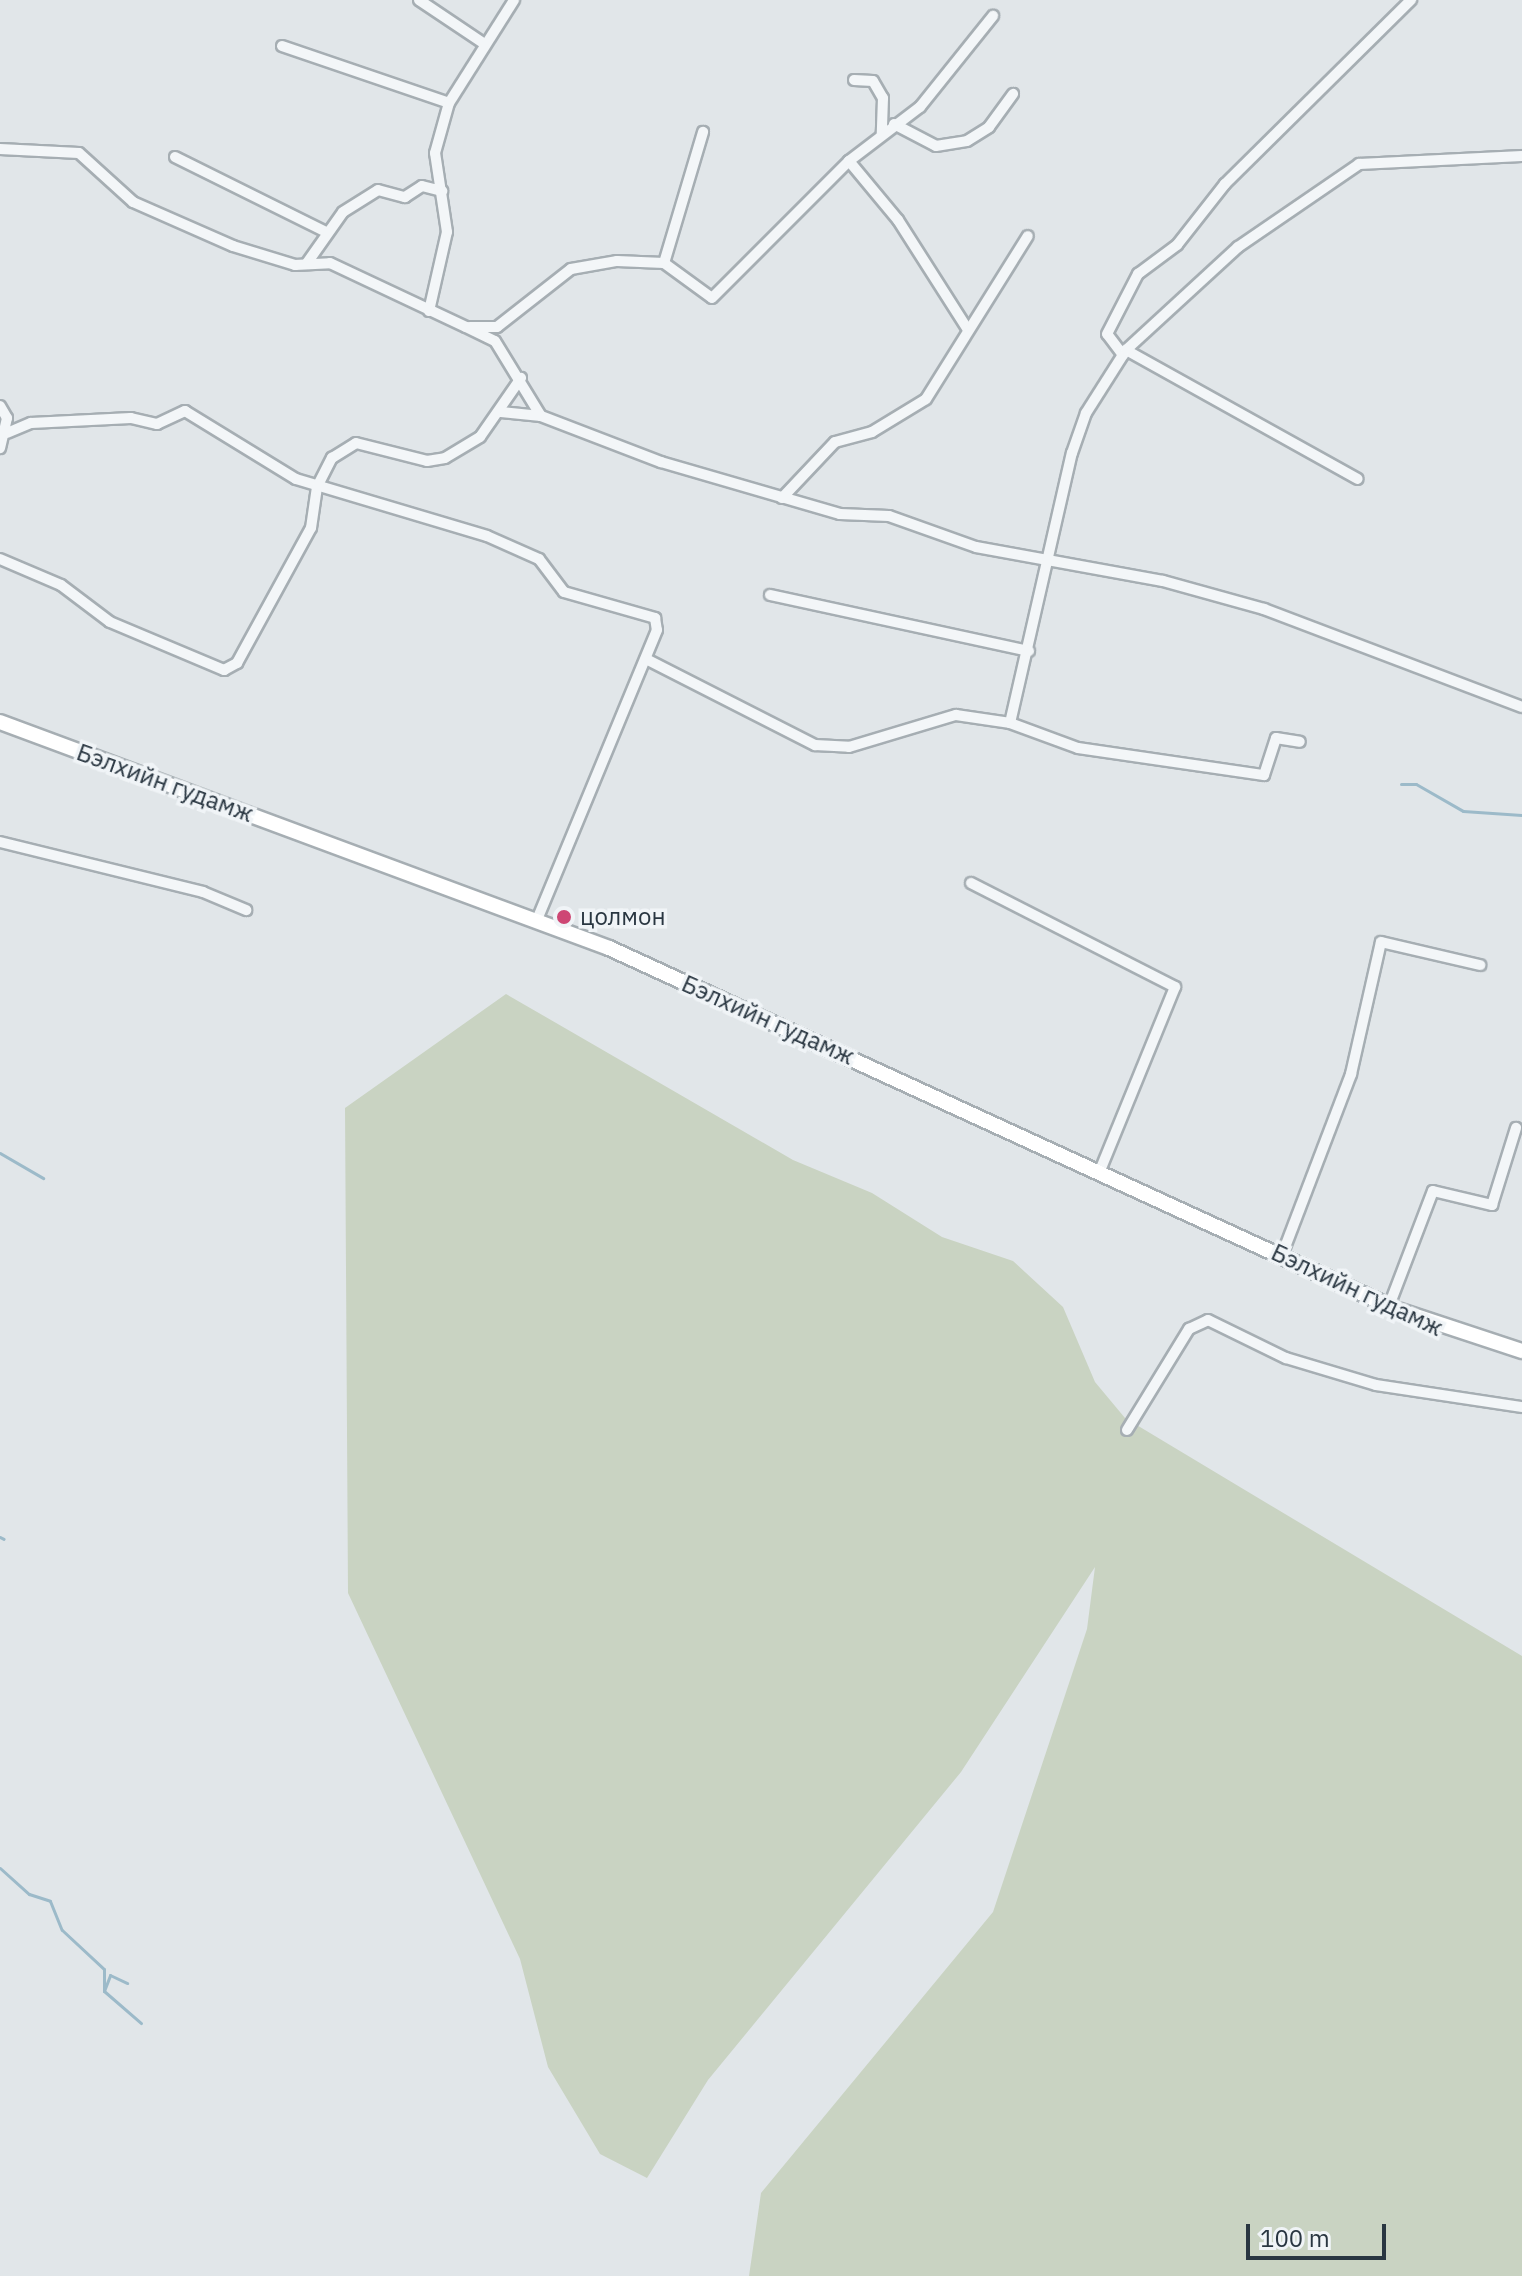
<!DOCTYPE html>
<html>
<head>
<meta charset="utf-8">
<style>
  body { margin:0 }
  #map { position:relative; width:1522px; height:2276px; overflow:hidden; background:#e1e6e9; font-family:"IBM Plex Sans",sans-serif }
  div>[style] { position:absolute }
  .green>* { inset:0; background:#c9d3c2 }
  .stream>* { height:3px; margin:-1.5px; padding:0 1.5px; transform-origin:1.5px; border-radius:1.5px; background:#9cbac9 }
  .roads { filter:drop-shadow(2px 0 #a6aeb3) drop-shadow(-2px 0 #a6aeb3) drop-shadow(0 2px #a6aeb3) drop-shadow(0 -2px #a6aeb3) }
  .minor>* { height:10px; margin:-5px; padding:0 5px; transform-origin:5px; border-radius:5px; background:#f3f6f8 }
  .major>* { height:14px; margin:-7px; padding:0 7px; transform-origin:7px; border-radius:7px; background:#fff }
  .dots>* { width:22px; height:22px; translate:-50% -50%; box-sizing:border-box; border:4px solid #f0f4f7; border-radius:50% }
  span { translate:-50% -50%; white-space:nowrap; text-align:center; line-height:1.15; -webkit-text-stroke:7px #f0f4f7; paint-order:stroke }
  .street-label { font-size:24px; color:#293641 }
  .poi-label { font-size:24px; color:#293641 }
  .left { translate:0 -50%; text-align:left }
  .scale { position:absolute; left:1246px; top:2224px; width:140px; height:36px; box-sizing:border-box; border:4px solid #293641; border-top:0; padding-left:10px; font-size:24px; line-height:28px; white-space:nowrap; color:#293641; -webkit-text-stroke:6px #f0f4f7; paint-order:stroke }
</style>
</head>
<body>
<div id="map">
  <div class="green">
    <i style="clip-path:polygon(506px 994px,793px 1160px,872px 1193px,942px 1237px,1013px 1261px,1063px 1307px,1095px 1382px,1125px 1418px,1522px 1656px,1522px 2276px,749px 2276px,761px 2193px,993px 1912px,1087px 1629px,1095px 1567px,961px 1772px,708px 2080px,647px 2178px,600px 2154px,548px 2067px,520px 1959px,348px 1593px,345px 1108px)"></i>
  </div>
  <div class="stream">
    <i style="left:1401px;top:784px;width:15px"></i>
    <i style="left:1416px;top:784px;width:54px;rotate:29.9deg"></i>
    <i style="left:1463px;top:811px;width:59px;rotate:3.9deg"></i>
    <i style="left:0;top:1153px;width:50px;rotate:30.2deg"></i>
    <i style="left:0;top:1537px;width:4px;rotate:27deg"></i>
    <i style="left:0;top:1868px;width:39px;rotate:42deg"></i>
    <i style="left:29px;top:1894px;width:22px;rotate:18deg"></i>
    <i style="left:50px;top:1901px;width:31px;rotate:68deg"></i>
    <i style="left:62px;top:1930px;width:57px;rotate:42.9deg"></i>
    <i style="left:104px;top:1969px;width:22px;rotate:90deg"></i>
    <i style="left:104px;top:1991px;width:17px;rotate:-69deg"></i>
    <i style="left:110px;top:1975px;width:19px;rotate:25deg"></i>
    <i style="left:104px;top:1991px;width:49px;rotate:40.9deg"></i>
  </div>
  <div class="roads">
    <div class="minor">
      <i style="left:419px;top:0;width:77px;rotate:33.9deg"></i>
      <i style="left:282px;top:46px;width:176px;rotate:18.8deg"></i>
      <i style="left:854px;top:80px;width:19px;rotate:3deg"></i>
      <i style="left:873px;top:81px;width:20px;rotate:60deg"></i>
      <i style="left:883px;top:98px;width:36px;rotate:92deg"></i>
      <i style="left:894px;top:124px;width:47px;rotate:27.6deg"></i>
      <i style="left:936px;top:146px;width:31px;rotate:-9deg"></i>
      <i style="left:967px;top:141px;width:26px;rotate:-32deg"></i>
      <i style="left:989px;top:127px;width:41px;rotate:-54deg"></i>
      <i style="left:0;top:149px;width:79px;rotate:2.9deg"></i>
      <i style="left:79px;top:153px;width:73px;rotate:42.2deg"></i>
      <i style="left:133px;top:202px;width:109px;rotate:23.7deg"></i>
      <i style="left:233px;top:246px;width:65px;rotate:17deg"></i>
      <i style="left:295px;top:265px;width:35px;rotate:-3deg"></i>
      <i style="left:330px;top:263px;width:150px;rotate:25.2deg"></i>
      <i style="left:466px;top:327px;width:32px;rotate:26deg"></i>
      <i style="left:495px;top:341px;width:88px;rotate:58.5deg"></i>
      <i style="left:541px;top:416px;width:129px;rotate:21deg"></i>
      <i style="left:661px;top:462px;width:186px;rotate:16.2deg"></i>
      <i style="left:840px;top:514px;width:49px;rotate:2.3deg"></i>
      <i style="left:889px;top:516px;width:92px;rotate:19.6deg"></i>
      <i style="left:976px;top:547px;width:190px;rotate:10.3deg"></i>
      <i style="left:1163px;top:581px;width:105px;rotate:15.5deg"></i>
      <i style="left:1264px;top:609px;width:276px;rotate:20.8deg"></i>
      <i style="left:175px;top:157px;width:169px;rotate:26.4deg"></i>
      <i style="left:849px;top:161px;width:77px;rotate:50.3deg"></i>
      <i style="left:898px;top:220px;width:130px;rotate:57.5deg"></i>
      <i style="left:307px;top:263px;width:62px;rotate:-54.8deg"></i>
      <i style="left:343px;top:212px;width:41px;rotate:-32.2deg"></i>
      <i style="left:378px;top:190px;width:28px;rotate:15deg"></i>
      <i style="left:405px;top:197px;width:20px;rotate:-33deg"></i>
      <i style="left:422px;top:186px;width:21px;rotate:14deg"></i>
      <i style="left:664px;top:263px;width:137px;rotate:-73.4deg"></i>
      <i style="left:429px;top:311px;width:81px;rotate:-77.2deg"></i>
      <i style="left:447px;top:232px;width:80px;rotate:-98.6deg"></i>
      <i style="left:435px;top:153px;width:52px;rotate:-74.4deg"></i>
      <i style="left:449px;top:103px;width:122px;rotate:-57.7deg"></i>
      <i style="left:470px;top:327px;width:27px"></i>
      <i style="left:497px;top:327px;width:94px;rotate:-38.1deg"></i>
      <i style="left:571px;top:269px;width:47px;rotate:-9.9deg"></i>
      <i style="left:617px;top:261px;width:47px;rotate:2.4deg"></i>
      <i style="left:664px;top:263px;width:59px;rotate:36.1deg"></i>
      <i style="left:712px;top:298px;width:194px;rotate:-45deg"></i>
      <i style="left:849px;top:161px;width:89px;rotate:-37.3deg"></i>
      <i style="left:920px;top:107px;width:117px;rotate:-51.3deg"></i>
      <i style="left:1126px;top:350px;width:265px;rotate:29.1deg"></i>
      <i style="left:1123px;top:355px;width:26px;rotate:-127deg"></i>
      <i style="left:1107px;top:334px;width:68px;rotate:-62.7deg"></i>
      <i style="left:1138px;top:274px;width:49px;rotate:-36.6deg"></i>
      <i style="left:1177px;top:245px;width:78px;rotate:-51.8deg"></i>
      <i style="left:1225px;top:184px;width:262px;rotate:-44.7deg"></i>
      <i style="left:0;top:406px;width:14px;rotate:60deg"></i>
      <i style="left:7px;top:418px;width:31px;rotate:103deg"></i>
      <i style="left:501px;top:412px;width:40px;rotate:5.7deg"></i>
      <i style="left:7px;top:433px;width:26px;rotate:-23deg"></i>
      <i style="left:31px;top:423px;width:100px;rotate:-2.9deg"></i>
      <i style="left:131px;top:418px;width:27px;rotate:13deg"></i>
      <i style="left:157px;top:424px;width:31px;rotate:-25deg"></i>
      <i style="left:185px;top:411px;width:130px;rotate:31.5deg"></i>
      <i style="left:296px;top:479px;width:199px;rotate:16.6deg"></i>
      <i style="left:487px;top:536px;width:57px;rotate:23.9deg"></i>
      <i style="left:539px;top:559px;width:41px;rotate:52.9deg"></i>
      <i style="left:564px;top:592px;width:95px;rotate:15.9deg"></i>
      <i style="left:655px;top:618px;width:12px;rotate:81deg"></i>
      <i style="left:657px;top:630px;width:314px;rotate:112.5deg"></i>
      <i style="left:782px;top:498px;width:77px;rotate:-46.6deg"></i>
      <i style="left:835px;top:442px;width:38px;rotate:-15deg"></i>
      <i style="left:872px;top:432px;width:63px;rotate:-31.4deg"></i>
      <i style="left:926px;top:399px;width:192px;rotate:-58deg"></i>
      <i style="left:0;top:559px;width:66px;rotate:23.1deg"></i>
      <i style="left:61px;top:585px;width:61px;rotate:37.1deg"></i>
      <i style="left:110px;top:622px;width:124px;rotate:22.8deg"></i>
      <i style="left:224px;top:670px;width:15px;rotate:-28deg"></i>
      <i style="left:237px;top:663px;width:154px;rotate:-61.3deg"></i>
      <i style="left:311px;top:528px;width:41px;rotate:-81.7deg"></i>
      <i style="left:317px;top:487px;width:33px;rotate:-63deg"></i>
      <i style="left:332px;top:458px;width:28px;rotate:-32deg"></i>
      <i style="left:356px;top:443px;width:73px;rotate:14.2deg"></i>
      <i style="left:427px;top:461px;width:18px;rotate:-9deg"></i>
      <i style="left:445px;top:458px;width:41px;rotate:-31deg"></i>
      <i style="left:480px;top:437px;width:72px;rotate:-55.2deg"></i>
      <i style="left:770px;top:595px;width:265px;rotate:12.2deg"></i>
      <i style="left:646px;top:659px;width:190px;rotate:27deg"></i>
      <i style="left:815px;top:745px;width:34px;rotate:3deg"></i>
      <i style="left:849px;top:747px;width:112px;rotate:-16.7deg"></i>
      <i style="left:956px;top:715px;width:55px;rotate:8.4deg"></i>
      <i style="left:1010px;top:723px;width:72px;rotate:20.2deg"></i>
      <i style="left:1078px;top:748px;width:188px;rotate:8.3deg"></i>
      <i style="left:1264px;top:775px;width:39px;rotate:-72deg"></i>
      <i style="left:1276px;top:738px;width:24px;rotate:9deg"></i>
      <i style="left:1010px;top:723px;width:277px;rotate:-77.1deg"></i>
      <i style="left:1072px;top:453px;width:42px;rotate:-70.7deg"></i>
      <i style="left:1086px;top:413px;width:75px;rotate:-57.6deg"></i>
      <i style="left:1126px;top:350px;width:152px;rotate:-42.6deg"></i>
      <i style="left:1238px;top:247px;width:147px;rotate:-34.4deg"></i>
      <i style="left:1359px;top:164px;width:163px;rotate:-2.8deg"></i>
      <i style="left:0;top:842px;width:209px;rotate:13.8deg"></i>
      <i style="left:203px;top:892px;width:47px;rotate:22.7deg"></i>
      <i style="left:971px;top:883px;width:229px;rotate:27deg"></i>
      <i style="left:1175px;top:987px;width:201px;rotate:112.2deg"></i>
      <i style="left:1282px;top:1255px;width:194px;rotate:-69.1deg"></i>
      <i style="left:1351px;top:1074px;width:135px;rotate:-77.2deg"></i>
      <i style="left:1381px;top:942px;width:102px;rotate:13.1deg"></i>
      <i style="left:1389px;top:1306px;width:123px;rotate:-69.1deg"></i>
      <i style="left:1433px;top:1191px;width:61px;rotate:13.3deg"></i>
      <i style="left:1492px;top:1205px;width:81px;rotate:-72.7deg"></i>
      <i style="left:1127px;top:1430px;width:119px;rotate:-58.5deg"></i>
      <i style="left:1189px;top:1329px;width:21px;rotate:-25deg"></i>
      <i style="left:1208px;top:1320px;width:87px;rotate:26deg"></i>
      <i style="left:1286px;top:1358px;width:94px;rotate:16.7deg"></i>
      <i style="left:1376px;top:1385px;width:148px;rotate:8.6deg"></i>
    </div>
    <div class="major">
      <i style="left:0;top:722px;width:650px;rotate:20.36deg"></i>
      <i style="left:609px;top:948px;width:868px;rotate:24.65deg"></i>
      <i style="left:1398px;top:1310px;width:131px;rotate:18.3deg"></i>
    </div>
  </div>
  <div class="dots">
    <i style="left:564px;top:917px;background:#ce4774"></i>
  </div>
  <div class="street-label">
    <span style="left:165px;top:783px;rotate:20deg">Бэлхийн гудамж</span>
    <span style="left:768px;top:1020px;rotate:24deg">Бэлхийн гудамж</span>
    <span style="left:1357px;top:1290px;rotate:25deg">Бэлхийн гудамж</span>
  </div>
  <div class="poi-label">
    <span class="left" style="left:580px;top:917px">цолмон</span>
  </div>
  <div class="scale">100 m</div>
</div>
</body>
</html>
